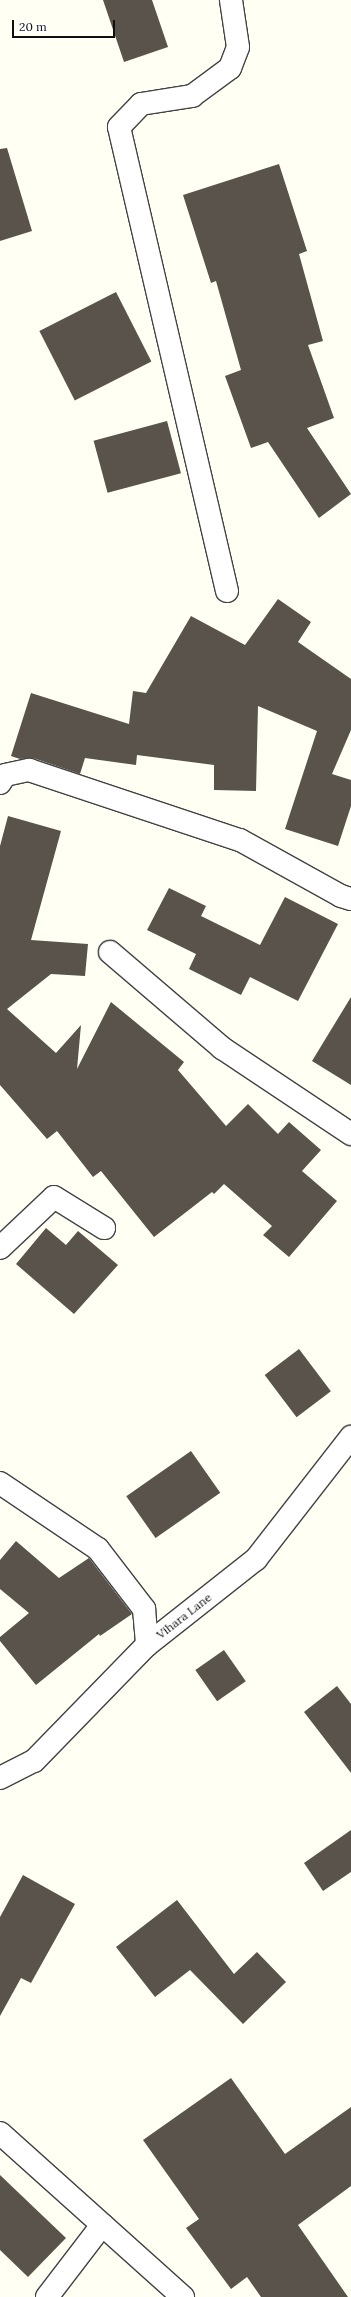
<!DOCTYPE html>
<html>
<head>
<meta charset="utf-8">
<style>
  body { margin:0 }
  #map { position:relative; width:351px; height:2297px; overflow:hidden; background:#fffff3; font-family:Lora,serif }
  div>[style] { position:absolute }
  .building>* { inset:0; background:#59534b; transform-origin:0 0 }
  .roads { filter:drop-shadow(1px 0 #434343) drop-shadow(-1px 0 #434343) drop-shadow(0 1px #434343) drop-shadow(0 -1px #434343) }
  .street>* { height:22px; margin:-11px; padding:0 11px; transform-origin:11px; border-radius:11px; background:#fff }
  span { translate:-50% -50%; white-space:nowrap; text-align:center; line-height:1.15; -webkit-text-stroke:4px #fff; paint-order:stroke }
  .street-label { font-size:12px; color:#101010 }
  .scale { position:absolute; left:12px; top:20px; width:103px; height:18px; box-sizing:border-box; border:2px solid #101010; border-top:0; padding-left:5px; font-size:12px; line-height:14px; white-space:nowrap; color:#101010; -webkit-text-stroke:3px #fff; paint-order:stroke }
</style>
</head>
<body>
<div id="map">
  <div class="building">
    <i style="clip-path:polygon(103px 0,152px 0,168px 47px,124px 62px)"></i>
    <i style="clip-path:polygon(7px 148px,32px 231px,0 241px,0 149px)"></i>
    <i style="clip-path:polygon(279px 164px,307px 251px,299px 254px,323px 341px,308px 345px,334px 418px,307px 428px,351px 494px,319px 518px,268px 442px,251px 448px,225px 376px,241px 370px,216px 281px,211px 283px,183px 195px)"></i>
    <i style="left:116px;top:292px;width:78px;height:86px;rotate:63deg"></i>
    <i style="left:167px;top:421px;width:54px;height:76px;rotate:75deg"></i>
    <i style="clip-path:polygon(278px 599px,311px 622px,298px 642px,351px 679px,351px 730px,332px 774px,351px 780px,351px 806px,338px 846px,285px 829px,317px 731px,258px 706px,256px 791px,214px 790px,214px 765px,137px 755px,136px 765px,85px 758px,80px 774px,33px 758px,20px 759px,11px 756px,31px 693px,129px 724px,133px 691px,146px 693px,191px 616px,245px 645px)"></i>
    <i style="clip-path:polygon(8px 816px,61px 831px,31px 940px,88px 944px,85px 976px,51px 974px,7px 1009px,56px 1053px,81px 1025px,77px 1069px,111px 1002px,184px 1062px,178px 1070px,226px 1126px,248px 1104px,278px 1134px,289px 1122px,321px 1150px,302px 1171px,337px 1201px,289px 1257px,263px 1235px,272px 1226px,224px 1184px,214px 1194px,212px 1192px,154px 1237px,101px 1171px,93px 1177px,57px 1131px,47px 1139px,0 1085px,0 846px)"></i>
    <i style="clip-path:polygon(169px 888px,206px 906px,201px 916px,260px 945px,285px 897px,338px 924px,298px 1001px,250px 977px,241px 995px,189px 969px,196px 954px,147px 930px)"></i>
    <i style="clip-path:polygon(351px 997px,351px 1085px,312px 1061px)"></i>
    <i style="clip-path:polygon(46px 1228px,66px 1245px,78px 1231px,118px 1265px,74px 1314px,16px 1264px)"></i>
    <i style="left:299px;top:1349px;width:53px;height:43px;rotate:53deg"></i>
    <i style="left:191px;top:1451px;width:51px;height:79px;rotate:55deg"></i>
    <i style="clip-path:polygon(16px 1541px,59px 1578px,89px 1558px,132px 1614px,100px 1636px,99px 1634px,36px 1685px,0 1641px,0 1637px,29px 1613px,0 1589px,0 1560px)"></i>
    <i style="left:224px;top:1650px;width:38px;height:35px;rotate:55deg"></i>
    <i style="clip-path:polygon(337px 1686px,351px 1704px,351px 1773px,304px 1712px)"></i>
    <i style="clip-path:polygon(351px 1830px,351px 1872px,323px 1891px,304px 1863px)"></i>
    <i style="clip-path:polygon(23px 1875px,75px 1904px,31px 1983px,21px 1978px,0 2016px,0 1917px)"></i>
    <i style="clip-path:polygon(177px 1900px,234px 1974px,257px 1952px,286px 1982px,243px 2024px,190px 1970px,155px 1997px,116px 1947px)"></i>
    <i style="clip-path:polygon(231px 2078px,285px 2154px,351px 2107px,351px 2186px,298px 2225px,348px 2297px,261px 2297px,247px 2277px,231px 2289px,186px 2228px,199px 2219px,143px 2140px)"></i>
    <i style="clip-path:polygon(0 2175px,66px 2238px,28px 2277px,0 2250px)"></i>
  </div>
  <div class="roads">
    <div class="street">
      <i style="left:227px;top:591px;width:476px;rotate:-103.1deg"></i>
      <i style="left:119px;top:127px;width:32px;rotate:-46deg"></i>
      <i style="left:141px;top:104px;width:52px;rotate:-8.9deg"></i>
      <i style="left:192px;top:96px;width:47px;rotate:-36.4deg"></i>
      <i style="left:230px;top:68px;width:22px;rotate:-69deg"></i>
      <i style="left:238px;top:47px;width:48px;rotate:-98.5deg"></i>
      <i style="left:0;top:783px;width:9px;rotate:-58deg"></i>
      <i style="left:5px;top:775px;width:25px;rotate:-12deg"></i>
      <i style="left:29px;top:770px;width:222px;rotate:18.4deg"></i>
      <i style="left:240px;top:840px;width:115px;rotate:29deg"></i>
      <i style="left:341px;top:896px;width:10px;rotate:17deg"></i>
      <i style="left:110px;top:952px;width:148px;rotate:40.6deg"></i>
      <i style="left:222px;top:1048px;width:155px;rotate:33.7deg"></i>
      <i style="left:0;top:1248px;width:74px;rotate:-43.4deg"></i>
      <i style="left:54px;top:1197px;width:59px;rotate:31.8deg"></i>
      <i style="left:0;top:1483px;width:118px;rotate:34deg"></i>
      <i style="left:98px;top:1549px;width:76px;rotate:52.5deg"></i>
      <i style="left:144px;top:1609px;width:36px;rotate:85deg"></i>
      <i style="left:0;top:1778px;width:38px;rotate:-27deg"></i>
      <i style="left:34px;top:1761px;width:162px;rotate:-45.8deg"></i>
      <i style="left:147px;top:1645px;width:139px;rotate:-38.3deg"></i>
      <i style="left:256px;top:1559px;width:155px;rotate:-52.1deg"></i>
      <i style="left:0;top:2133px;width:246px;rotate:41.9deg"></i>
      <i style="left:47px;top:2297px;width:91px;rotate:-52.6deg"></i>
    </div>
  </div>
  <div class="street-label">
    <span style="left:184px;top:1616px;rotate:-38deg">Vihara Lane</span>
  </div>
  <div class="scale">20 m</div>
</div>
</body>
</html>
